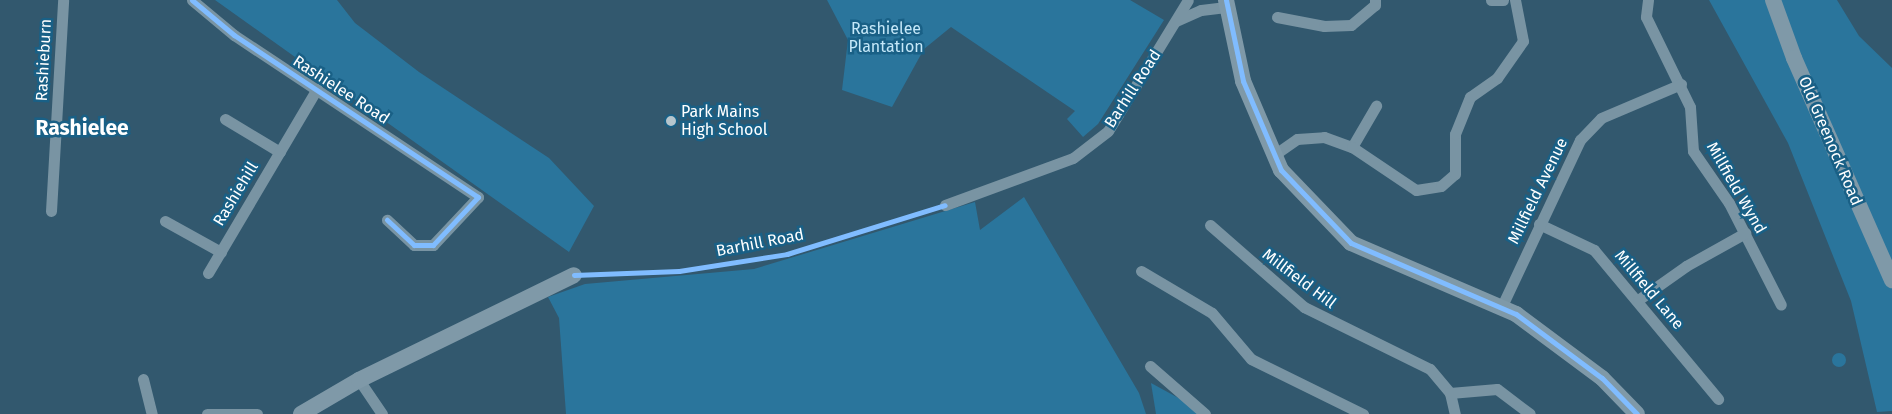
<!DOCTYPE html>
<html>
<head>
<meta charset="utf-8">
<style>
  body { margin:0 }
  #map { position:relative; width:1892px; height:414px; overflow:hidden; background:#32586e; font-family:"Fira Sans",sans-serif }
  div>[style] { position:absolute }
  .green>* { inset:0; background:#2a759c }
  .round { border-radius:50% }
  .street>* { height:11px; margin:-5.5px; padding:0 5.5px; transform-origin:5.5px; border-radius:5.5px; background:#7994a3 }
  .secondary>* { height:16px; margin:-8px; padding:0 8px; transform-origin:8px; border-radius:8px; background:#7f99a8 }
  .cycleway>* { height:5px; margin:-2.5px; padding:0 2.5px; transform-origin:2.5px; border-radius:2.5px; background:#80bcff }
  .dots>* { width:14px; height:14px; translate:-50% -50%; box-sizing:border-box; border:2px solid #196086; border-radius:50% }
  span { translate:-50% -50%; white-space:nowrap; text-align:center; line-height:1.15; -webkit-text-stroke:5px #196086; paint-order:stroke }
  .park-label { font-size:16px; color:#c5e8f9 }
  .street-label { font-size:16px; color:#fff }
  .poi-label { font-size:16px; color:#fff }
  .left { translate:0 -50%; text-align:left }
  .district-label { font-size:21px; color:#fff; font-weight:700 }
</style>
</head>
<body>
<div id="map">
  <div class="green">
    <i style="clip-path:polygon(215px 0,337px 0,355px 23px,419px 72px,549px 158px,594px 206px,569px 252px)"></i>
    <i style="clip-path:polygon(827px 0,1130px 0,1164px 20px,1098px 124px,1083px 137px,1067px 119px,1075px 111px,951px 27px,924px 49px,892px 107px,842px 90px,848px 40px)"></i>
    <i style="clip-path:polygon(1709px 0,1837px 0,1859px 36px,1892px 68px,1892px 411px,1877px 412px,1851px 301px,1788px 143px)"></i>
    <i style="clip-path:polygon(1024px 197px,1139px 393px,1146px 414px,566px 414px,559px 318px,548px 297px,585px 284px,754px 269px,975px 202px,980px 230px)"></i>
    <i class="round" style="left:1832px;top:353px;width:14px;height:14px"></i>
    <i style="clip-path:polygon(1151px 383px,1206px 413px,1206px 414px,1156px 414px)"></i>
  </div>
  <div class="street">
    <i style="left:192px;top:0;width:55px;rotate:39.8deg"></i>
    <i style="left:234px;top:35px;width:293px;rotate:33.6deg"></i>
    <i style="left:478px;top:197px;width:66px;rotate:133.2deg"></i>
    <i style="left:433px;top:245px;width:19px;rotate:180deg"></i>
    <i style="left:414px;top:245px;width:37px;rotate:-137deg"></i>
    <i style="left:1491px;top:0;width:12px"></i>
    <i style="left:1648px;top:0;width:17px;rotate:97deg"></i>
    <i style="left:1646px;top:17px;width:100px;rotate:63.9deg"></i>
    <i style="left:1690px;top:107px;width:44px;rotate:86.1deg"></i>
    <i style="left:1693px;top:151px;width:63px;rotate:55.3deg"></i>
    <i style="left:1729px;top:203px;width:114px;rotate:63deg"></i>
    <i style="left:1277px;top:17px;width:48px;rotate:10.8deg"></i>
    <i style="left:1324px;top:26px;width:27px;rotate:-2deg"></i>
    <i style="left:1351px;top:25px;width:31px;rotate:-40deg"></i>
    <i style="left:1375px;top:5px;width:5px;rotate:-90deg"></i>
    <i style="left:1176px;top:21px;width:27px;rotate:-24deg"></i>
    <i style="left:1201px;top:10px;width:25px;rotate:-7deg"></i>
    <i style="left:225px;top:119px;width:64px;rotate:31deg"></i>
    <i style="left:1352px;top:147px;width:48px;rotate:-59.7deg"></i>
    <i style="left:1274px;top:155px;width:28px;rotate:-35deg"></i>
    <i style="left:1297px;top:139px;width:27px;rotate:-4deg"></i>
    <i style="left:1324px;top:137px;width:30px;rotate:20deg"></i>
    <i style="left:1352px;top:147px;width:77px;rotate:33.9deg"></i>
    <i style="left:1416px;top:190px;width:25px;rotate:-9deg"></i>
    <i style="left:1441px;top:186px;width:18px;rotate:-41deg"></i>
    <i style="left:1455px;top:174px;width:40px;rotate:-90deg"></i>
    <i style="left:1455px;top:134px;width:40px;rotate:-68deg"></i>
    <i style="left:1470px;top:97px;width:33px;rotate:-35deg"></i>
    <i style="left:1497px;top:78px;width:45px;rotate:-54.9deg"></i>
    <i style="left:1523px;top:41px;width:42px;rotate:-101deg"></i>
    <i style="left:945px;top:205px;width:136px;rotate:-20.2deg"></i>
    <i style="left:1073px;top:158px;width:44px;rotate:-37.6deg"></i>
    <i style="left:1108px;top:131px;width:153px;rotate:-58.6deg"></i>
    <i style="left:51px;top:211px;width:211px;rotate:-86.7deg"></i>
    <i style="left:165px;top:221px;width:64px;rotate:29deg"></i>
    <i style="left:1539px;top:224px;width:61px;rotate:25.3deg"></i>
    <i style="left:1594px;top:250px;width:194px;rotate:50.2deg"></i>
    <i style="left:1210px;top:225px;width:125px;rotate:41.1deg"></i>
    <i style="left:1304px;top:307px;width:140px;rotate:26.2deg"></i>
    <i style="left:1430px;top:369px;width:31px;rotate:50deg"></i>
    <i style="left:1450px;top:393px;width:22px;rotate:77deg"></i>
    <i style="left:1141px;top:271px;width:82px;rotate:30.6deg"></i>
    <i style="left:1212px;top:313px;width:60px;rotate:49.7deg"></i>
    <i style="left:1251px;top:359px;width:125px;rotate:26.2deg"></i>
    <i style="left:208px;top:273px;width:214px;rotate:-59.4deg"></i>
    <i style="left:1638px;top:300px;width:59px;rotate:-35.3deg"></i>
    <i style="left:1686px;top:266px;width:68px;rotate:-29.2deg"></i>
    <i style="left:1501px;top:308px;width:186px;rotate:-64.8deg"></i>
    <i style="left:1580px;top:140px;width:30px;rotate:-46deg"></i>
    <i style="left:1601px;top:118px;width:87px;rotate:-23deg"></i>
    <i style="left:1150px;top:366px;width:73px;rotate:41.1deg"></i>
    <i style="left:143px;top:379px;width:36px;rotate:76deg"></i>
    <i style="left:359px;top:380px;width:41px;rotate:55.9deg"></i>
    <i style="left:1450px;top:393px;width:47px;rotate:-4.9deg"></i>
    <i style="left:1497px;top:389px;width:41px;rotate:37.1deg"></i>
    <i style="left:207px;top:414px;width:50px"></i>
  </div>
  <div class="secondary">
    <i style="left:1226px;top:0;width:83px;rotate:78.1deg"></i>
    <i style="left:1243px;top:81px;width:97px;rotate:66.9deg"></i>
    <i style="left:1281px;top:170px;width:101px;rotate:46.2deg"></i>
    <i style="left:1351px;top:243px;width:180px;rotate:23.3deg"></i>
    <i style="left:1516px;top:314px;width:107px;rotate:36.7deg"></i>
    <i style="left:1602px;top:378px;width:50px;rotate:45.8deg"></i>
    <i style="left:1773px;top:0;width:62px;rotate:70.1deg"></i>
    <i style="left:1794px;top:58px;width:243px;rotate:66.2deg"></i>
    <i style="left:301px;top:414px;width:67px;rotate:-30.4deg"></i>
    <i style="left:359px;top:380px;width:239px;rotate:-26deg"></i>
  </div>
  <div class="cycleway">
    <i style="left:192px;top:0;width:55px;rotate:39.8deg"></i>
    <i style="left:234px;top:35px;width:293px;rotate:33.6deg"></i>
    <i style="left:478px;top:197px;width:66px;rotate:133.2deg"></i>
    <i style="left:433px;top:245px;width:19px;rotate:180deg"></i>
    <i style="left:414px;top:245px;width:37px;rotate:-137deg"></i>
    <i style="left:1226px;top:0;width:83px;rotate:78.1deg"></i>
    <i style="left:1243px;top:81px;width:97px;rotate:66.9deg"></i>
    <i style="left:1281px;top:170px;width:101px;rotate:46.2deg"></i>
    <i style="left:1351px;top:243px;width:180px;rotate:23.3deg"></i>
    <i style="left:1516px;top:314px;width:107px;rotate:36.7deg"></i>
    <i style="left:1602px;top:378px;width:50px;rotate:45.8deg"></i>
    <i style="left:574px;top:275px;width:105px;rotate:-2.2deg"></i>
    <i style="left:679px;top:271px;width:109px;rotate:-8.9deg"></i>
    <i style="left:787px;top:254px;width:165px;rotate:-17.2deg"></i>
  </div>
  <div class="dots">
    <i style="left:671px;top:121px;background:#b7c5cc"></i>
  </div>
  <div class="park-label">
    <span style="left:886px;top:38px">Rashielee<br>Plantation</span>
  </div>
  <div class="street-label">
    <span style="left:44px;top:60px;rotate:-87deg">Rashieburn</span>
    <span style="left:1133px;top:89px;rotate:-57deg">Barhill Road</span>
    <span style="left:341px;top:90px;rotate:33deg">Rashielee Road</span>
    <span style="left:1830px;top:141px;rotate:67deg">Old Greenock Road</span>
    <span style="left:1736px;top:188px;rotate:60deg">Millfield Wynd</span>
    <span style="left:1538px;top:191px;rotate:-64deg">Millfield Avenue</span>
    <span style="left:236px;top:194px;rotate:-59deg">Rashiehill</span>
    <span style="left:760px;top:243px;rotate:-11deg">Barhill Road</span>
    <span style="left:1299px;top:279px;rotate:37deg">Millfield Hill</span>
    <span style="left:1649px;top:290px;rotate:50deg">Millfield Lane</span>
  </div>
  <div class="poi-label">
    <span class="left" style="left:681px;top:121px">Park Mains<br>High School</span>
  </div>
  <div class="district-label">
    <span style="left:82px;top:128px">Rashielee</span>
  </div>
</div>
</body>
</html>
